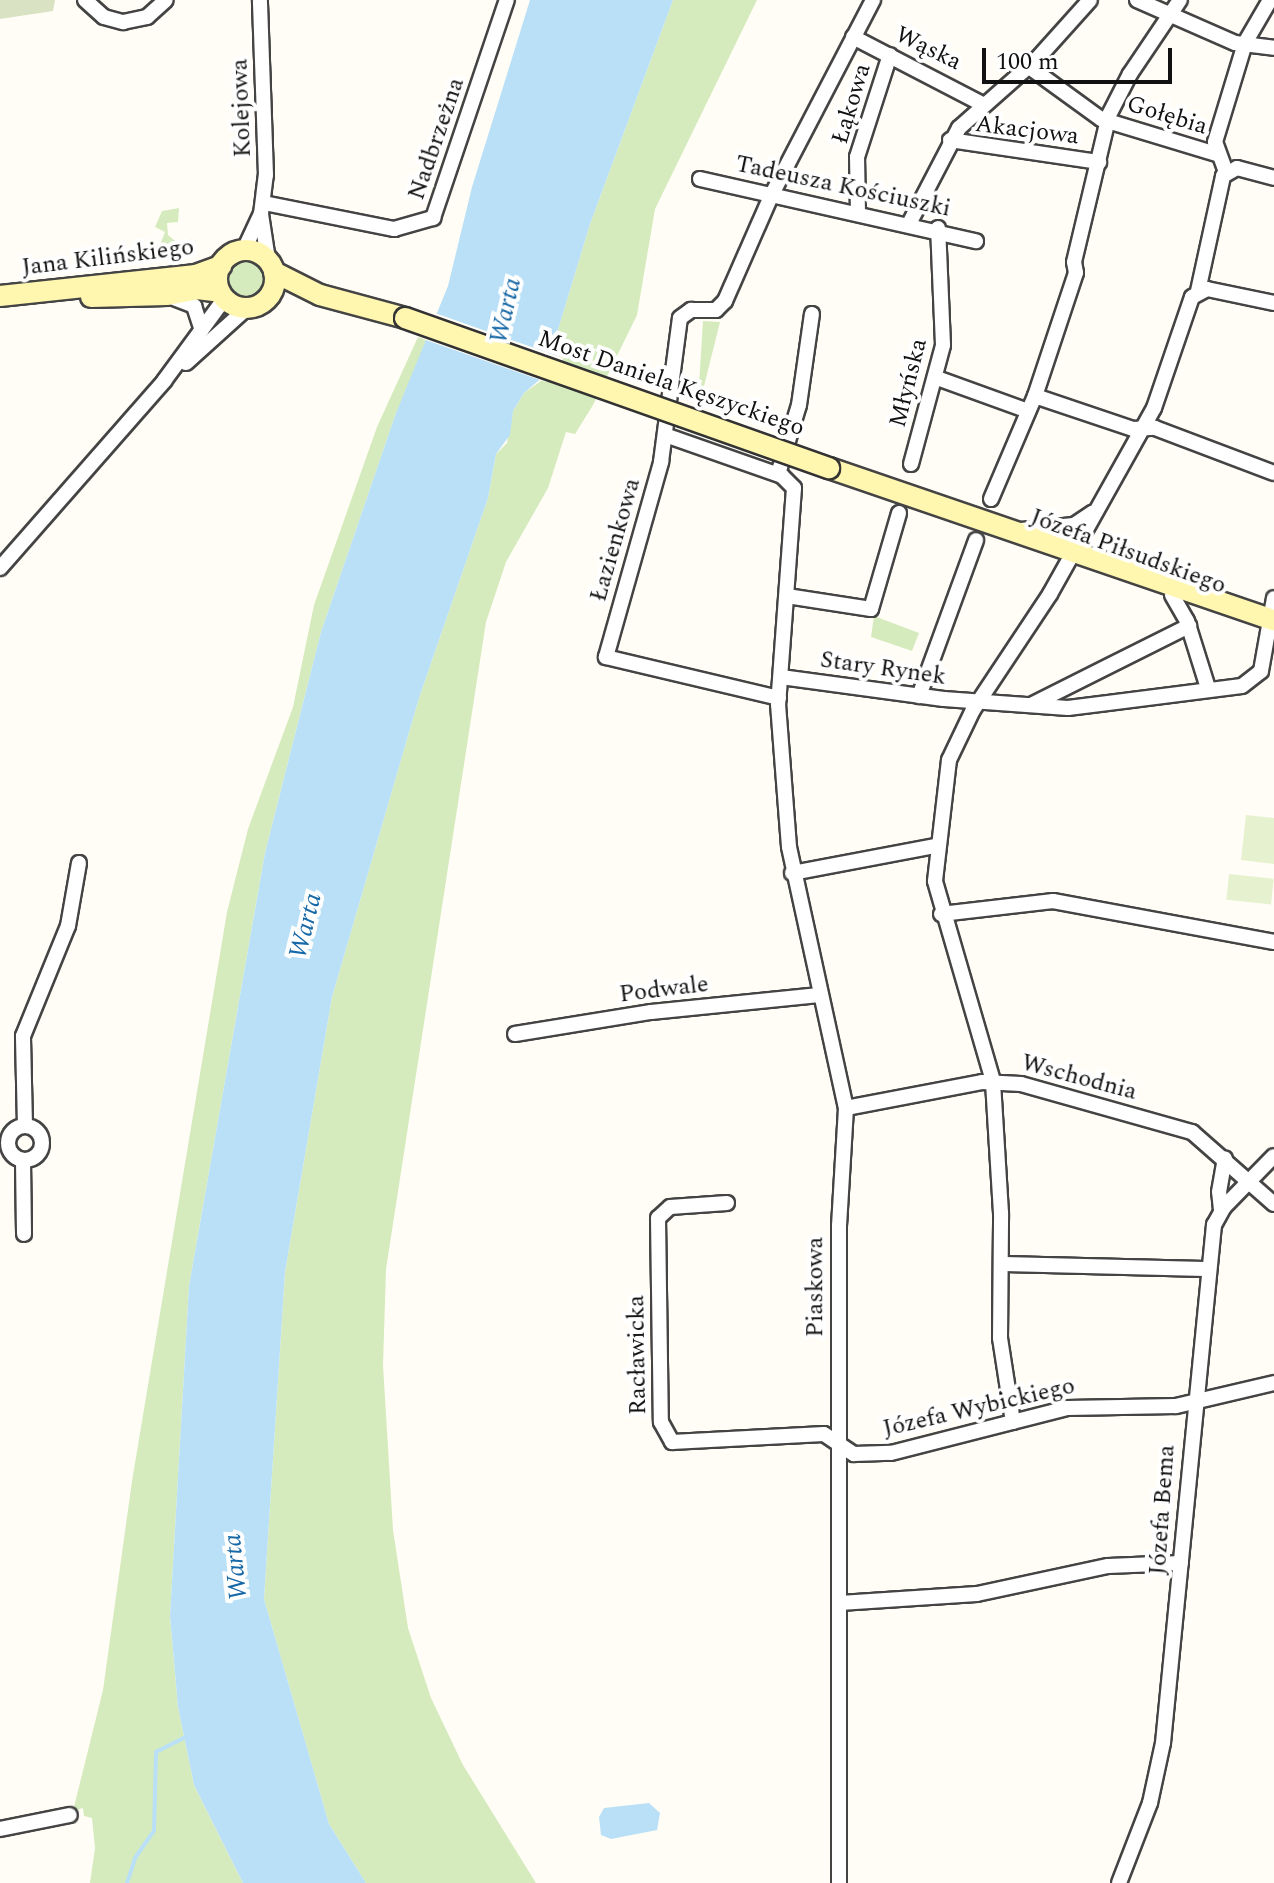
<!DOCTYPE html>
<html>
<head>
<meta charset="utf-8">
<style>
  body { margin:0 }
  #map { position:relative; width:1274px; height:1883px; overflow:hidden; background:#fffdf5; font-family:Spectral,serif }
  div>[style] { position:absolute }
  .green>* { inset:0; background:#d5ebbd }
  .round { border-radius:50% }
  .cemetery>* { inset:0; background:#d9e3c4 }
  .pitch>* { inset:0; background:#e6f2cf; transform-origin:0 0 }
  .water>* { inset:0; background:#b9e0f7 }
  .pier>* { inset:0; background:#fffdf5 }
  .stream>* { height:4px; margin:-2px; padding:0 2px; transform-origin:2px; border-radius:2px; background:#b9e0f7 }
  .roads { filter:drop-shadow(2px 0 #444) drop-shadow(-2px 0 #444) drop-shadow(0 2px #444) drop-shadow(0 -2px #444) }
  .street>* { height:14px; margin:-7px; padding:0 7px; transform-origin:7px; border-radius:7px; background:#fff }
  .street>.ring { margin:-7px; padding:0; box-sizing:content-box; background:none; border:14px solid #fff; border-radius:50% }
  .secondary>* { height:20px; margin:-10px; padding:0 10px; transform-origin:10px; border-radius:10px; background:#fff6b0 }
  .secondary>.ring { margin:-10px; padding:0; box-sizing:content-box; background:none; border:20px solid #fff6b0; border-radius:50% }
  .bridges { filter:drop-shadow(2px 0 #333) drop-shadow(-2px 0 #333) drop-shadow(0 2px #333) drop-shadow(0 -2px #333) }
  .secondary-bridge>* { height:20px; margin:-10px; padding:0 10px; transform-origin:10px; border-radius:10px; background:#fff6b0 }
  span { translate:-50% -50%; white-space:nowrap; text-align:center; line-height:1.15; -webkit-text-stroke:8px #fff; paint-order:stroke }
  .street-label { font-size:24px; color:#111 }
  .water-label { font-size:26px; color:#1768a6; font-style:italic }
  .scale { position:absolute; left:982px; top:48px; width:190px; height:36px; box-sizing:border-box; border:4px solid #111; border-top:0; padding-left:10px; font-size:24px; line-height:28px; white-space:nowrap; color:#111; -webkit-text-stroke:6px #fff; paint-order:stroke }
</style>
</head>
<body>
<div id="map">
  <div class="green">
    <i style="clip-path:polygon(673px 0,757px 0,655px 209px,637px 315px,593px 405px,575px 434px,566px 432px,548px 488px,506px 562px,486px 622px,386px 1269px,383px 1365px,393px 1530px,408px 1628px,431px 1698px,463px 1765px,536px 1883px,366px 1883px,329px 1824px,264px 1599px,285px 1272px,332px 997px,419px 698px,488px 498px,496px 454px,507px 443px,513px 411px,524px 393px,552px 373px,560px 354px,557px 333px,590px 224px)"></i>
    <i style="clip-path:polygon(179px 208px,178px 222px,167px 223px,168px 235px,182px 247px,189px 247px,191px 238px,192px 253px,147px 255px,153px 246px,149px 241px,160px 245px,165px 232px,155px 227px,162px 211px)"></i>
    <i class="round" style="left:227px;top:260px;width:38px;height:38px"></i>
    <i style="clip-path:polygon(703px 321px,720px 322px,704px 386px,699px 385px)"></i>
    <i style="clip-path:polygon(418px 337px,427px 340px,425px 349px,396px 413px,321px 632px,265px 853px,189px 1286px,170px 1616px,178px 1707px,194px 1785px,243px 1883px,90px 1883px,95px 1848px,92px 1818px,84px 1816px,83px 1808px,73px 1811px,103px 1690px,132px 1481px,227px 912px,248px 829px,293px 707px,314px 605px,377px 427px)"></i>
    <i style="clip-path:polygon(874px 616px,919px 633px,912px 651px,871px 637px)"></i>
  </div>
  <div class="cemetery">
    <i style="clip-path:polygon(0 0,55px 0,53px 11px,0 19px)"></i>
  </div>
  <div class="pitch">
    <i style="clip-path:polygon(1246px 815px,1274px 818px,1274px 864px,1241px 860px)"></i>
    <i style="left:1229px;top:874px;width:45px;height:26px;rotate:6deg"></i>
  </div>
  <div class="water">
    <i style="clip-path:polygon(530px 0,673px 0,590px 224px,557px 333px,558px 364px,524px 393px,513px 411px,510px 435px,496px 454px,488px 498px,419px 698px,332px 997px,285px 1272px,264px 1599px,329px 1824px,366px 1883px,243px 1883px,194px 1785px,178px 1707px,170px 1616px,189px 1286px,265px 853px,321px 632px,396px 413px,448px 286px,472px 187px)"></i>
    <i style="clip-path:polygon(649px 1803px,660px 1813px,657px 1830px,611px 1839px,601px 1835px,599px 1817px,604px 1808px)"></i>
  </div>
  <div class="pier">
    <i style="clip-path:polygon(432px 312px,563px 358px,562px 365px,546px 382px,423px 339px)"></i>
  </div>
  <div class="stream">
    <i style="left:127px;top:1883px;width:26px;rotate:-72deg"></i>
    <i style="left:135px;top:1858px;width:33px;rotate:-55deg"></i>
    <i style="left:154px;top:1831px;width:79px;rotate:-88.5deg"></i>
    <i style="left:156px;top:1752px;width:31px;rotate:-27deg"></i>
  </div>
  <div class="roads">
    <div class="street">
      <i style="left:85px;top:0;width:25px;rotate:42deg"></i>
      <i style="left:104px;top:17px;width:20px;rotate:15deg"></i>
      <i style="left:123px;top:22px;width:25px;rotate:-12deg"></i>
      <i style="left:147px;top:17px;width:25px;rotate:-42deg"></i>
      <i style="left:1137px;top:0;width:107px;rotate:23.7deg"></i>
      <i style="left:1235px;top:43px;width:39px;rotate:7deg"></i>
      <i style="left:853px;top:37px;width:145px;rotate:27.4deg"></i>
      <i style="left:1028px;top:66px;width:90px;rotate:36deg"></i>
      <i style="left:1101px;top:119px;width:120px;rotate:16.9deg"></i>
      <i style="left:950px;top:140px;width:151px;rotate:8.4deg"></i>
      <i style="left:1226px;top:172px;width:32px;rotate:-110deg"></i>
      <i style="left:1215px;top:142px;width:103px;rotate:-73.1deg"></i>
      <i style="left:1245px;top:43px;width:50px;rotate:-59.8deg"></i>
      <i style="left:700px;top:179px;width:283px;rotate:12.7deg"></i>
      <i style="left:264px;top:203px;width:133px;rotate:11.3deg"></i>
      <i style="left:394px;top:229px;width:41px;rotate:-15.8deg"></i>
      <i style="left:433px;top:218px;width:230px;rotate:-71.3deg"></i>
      <i style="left:858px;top:213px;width:56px;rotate:-91deg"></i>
      <i style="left:857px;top:157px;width:107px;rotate:-72.1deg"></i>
      <i style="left:261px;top:214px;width:47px;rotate:81.3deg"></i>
      <i style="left:910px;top:222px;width:106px;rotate:-62.5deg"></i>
      <i style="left:959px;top:128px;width:104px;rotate:-41.5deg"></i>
      <i style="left:1037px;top:59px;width:79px;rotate:-48.1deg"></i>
      <i style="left:244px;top:250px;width:40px;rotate:-65deg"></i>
      <i style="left:261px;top:214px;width:39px;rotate:-83deg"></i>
      <i style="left:266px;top:175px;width:175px;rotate:-92deg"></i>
      <i style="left:1198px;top:291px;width:118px;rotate:-77.7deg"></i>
      <i style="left:1223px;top:176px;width:16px;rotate:-30deg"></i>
      <i style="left:1237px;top:168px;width:38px;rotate:15deg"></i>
      <i style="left:171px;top:297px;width:25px;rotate:21deg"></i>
      <i style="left:194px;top:306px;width:25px;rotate:72deg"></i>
      <i style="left:186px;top:363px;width:82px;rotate:-42deg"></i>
      <i style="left:937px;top:378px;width:97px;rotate:19.9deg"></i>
      <i style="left:1035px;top:396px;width:103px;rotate:18.6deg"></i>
      <i style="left:1133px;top:429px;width:22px;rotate:-3deg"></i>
      <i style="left:1155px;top:428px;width:127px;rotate:20.7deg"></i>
      <i style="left:665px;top:435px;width:124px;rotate:19.3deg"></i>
      <i style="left:782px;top:476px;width:17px;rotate:45deg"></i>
      <i style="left:794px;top:488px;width:217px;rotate:94.2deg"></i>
      <i style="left:778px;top:704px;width:143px;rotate:85.6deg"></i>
      <i style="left:789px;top:847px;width:267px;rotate:77.7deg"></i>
      <i style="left:846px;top:1108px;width:118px;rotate:93.4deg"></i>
      <i style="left:839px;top:1226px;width:657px;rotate:90deg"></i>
      <i style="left:911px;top:464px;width:123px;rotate:-74.9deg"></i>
      <i style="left:943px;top:345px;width:117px;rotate:-92.4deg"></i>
      <i style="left:778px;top:474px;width:72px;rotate:-73.1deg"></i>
      <i style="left:799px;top:405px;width:92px;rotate:-81.9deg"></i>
      <i style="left:991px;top:499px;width:112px;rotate:-66.9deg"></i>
      <i style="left:1035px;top:396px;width:130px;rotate:-71.6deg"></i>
      <i style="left:1076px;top:273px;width:11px;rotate:-100deg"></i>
      <i style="left:1074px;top:262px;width:151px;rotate:-76.6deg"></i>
      <i style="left:1109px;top:115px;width:46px;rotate:-62.9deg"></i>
      <i style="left:1130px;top:74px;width:89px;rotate:-56deg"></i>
      <i style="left:1021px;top:530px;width:53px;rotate:-5.4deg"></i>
      <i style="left:1074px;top:525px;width:22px;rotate:-34deg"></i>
      <i style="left:0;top:568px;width:249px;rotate:-48.7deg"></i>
      <i style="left:164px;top:381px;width:103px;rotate:-53.7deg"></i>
      <i style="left:1172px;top:595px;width:30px;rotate:60deg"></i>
      <i style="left:1187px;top:621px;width:70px;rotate:72.6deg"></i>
      <i style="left:787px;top:596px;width:85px;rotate:8.8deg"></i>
      <i style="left:871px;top:609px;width:100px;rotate:-73.7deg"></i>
      <i style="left:781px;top:677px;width:164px;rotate:7.7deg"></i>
      <i style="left:944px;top:699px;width:124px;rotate:4.2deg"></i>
      <i style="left:1068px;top:708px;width:175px;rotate:-7.2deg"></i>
      <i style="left:1242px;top:686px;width:24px;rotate:-38deg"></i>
      <i style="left:1261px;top:671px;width:74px;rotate:-79.9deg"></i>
      <i style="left:919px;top:696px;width:166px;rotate:-69.9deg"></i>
      <i style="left:779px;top:698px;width:178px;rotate:-166.7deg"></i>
      <i style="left:606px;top:657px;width:203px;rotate:-74.2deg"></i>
      <i style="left:661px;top:462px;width:145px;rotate:-82.5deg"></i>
      <i style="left:680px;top:318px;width:14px;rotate:-36deg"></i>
      <i style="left:691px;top:310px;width:25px"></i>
      <i style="left:716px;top:310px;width:13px;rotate:-45deg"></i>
      <i style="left:725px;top:301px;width:115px;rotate:-66.3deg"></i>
      <i style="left:771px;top:196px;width:221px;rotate:-62.5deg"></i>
      <i style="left:1031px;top:705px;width:177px;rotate:-26.6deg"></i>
      <i style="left:792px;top:873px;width:146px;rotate:-10.7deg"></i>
      <i style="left:941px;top:914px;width:113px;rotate:-6.6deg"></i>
      <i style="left:1053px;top:901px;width:225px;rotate:10.5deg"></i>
      <i style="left:515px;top:1034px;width:138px;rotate:-9.2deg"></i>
      <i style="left:651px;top:1012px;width:169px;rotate:-5.8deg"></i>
      <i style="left:846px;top:1108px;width:138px;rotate:-10.8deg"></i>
      <i style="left:982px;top:1082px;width:39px;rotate:3deg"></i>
      <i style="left:1021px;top:1084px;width:178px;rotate:15.7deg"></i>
      <i style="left:1192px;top:1132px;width:109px;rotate:41.3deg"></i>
      <i class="ring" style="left:8px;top:1126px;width:20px;height:20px"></i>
      <i style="left:25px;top:1126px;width:90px;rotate:-91.3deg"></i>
      <i style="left:23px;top:1036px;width:119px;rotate:-67.8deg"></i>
      <i style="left:68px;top:926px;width:64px;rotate:-80.1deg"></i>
      <i style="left:23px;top:1161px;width:73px;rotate:89.2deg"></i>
      <i style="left:727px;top:1203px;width:57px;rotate:176deg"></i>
      <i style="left:670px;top:1207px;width:16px;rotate:137deg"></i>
      <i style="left:658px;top:1218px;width:204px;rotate:89.2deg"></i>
      <i style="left:661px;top:1422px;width:23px;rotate:61deg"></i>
      <i style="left:672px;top:1442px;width:152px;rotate:-3deg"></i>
      <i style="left:824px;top:1434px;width:36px;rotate:34deg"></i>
      <i style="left:854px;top:1454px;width:37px;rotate:-2deg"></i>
      <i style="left:891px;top:1453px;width:182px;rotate:-14.3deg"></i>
      <i style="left:1067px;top:1408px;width:109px;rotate:-1.1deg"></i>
      <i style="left:1176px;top:1406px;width:101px;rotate:-13.2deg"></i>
      <i style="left:1221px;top:1210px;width:18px;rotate:-96deg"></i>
      <i style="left:1219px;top:1192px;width:34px;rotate:-80deg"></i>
      <i style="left:1001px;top:1264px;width:207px;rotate:1.4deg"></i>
      <i style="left:1013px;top:1422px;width:85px;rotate:-98.8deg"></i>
      <i style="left:1000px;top:1338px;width:125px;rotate:-89.5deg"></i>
      <i style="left:1001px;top:1213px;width:132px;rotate:-93.5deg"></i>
      <i style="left:993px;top:1081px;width:208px;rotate:-106.2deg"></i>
      <i style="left:935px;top:881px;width:122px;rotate:-83.4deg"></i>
      <i style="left:949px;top:760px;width:55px;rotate:-64.4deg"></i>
      <i style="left:973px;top:710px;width:139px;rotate:-56.4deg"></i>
      <i style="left:1050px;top:594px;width:213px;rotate:-60.8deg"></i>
      <i style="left:1154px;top:408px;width:117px;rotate:-71.1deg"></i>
      <i style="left:1192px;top:297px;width:17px;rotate:-28deg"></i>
      <i style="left:1207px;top:289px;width:68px;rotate:11.8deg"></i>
      <i style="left:840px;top:1603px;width:137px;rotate:-3.8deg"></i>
      <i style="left:977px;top:1594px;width:134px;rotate:-12.1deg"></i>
      <i style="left:1108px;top:1566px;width:73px;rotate:-2.4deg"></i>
      <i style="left:0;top:1829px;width:71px;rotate:-11.3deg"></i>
      <i style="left:1119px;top:1883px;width:86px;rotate:-68.8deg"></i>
      <i style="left:1150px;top:1803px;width:61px;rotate:-77.8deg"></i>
      <i style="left:1163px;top:1743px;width:521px;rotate:-84.38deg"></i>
      <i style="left:1214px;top:1225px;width:21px;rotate:-61deg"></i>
      <i style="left:1224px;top:1207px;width:71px;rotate:-45.6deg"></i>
    </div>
    <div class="secondary">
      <i class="ring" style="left:217px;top:250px;width:38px;height:38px"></i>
      <i style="left:274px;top:272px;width:51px;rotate:26.6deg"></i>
      <i style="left:320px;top:295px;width:88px;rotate:15.1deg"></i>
      <i style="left:0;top:296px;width:197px;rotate:-6.1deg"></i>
      <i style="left:196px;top:275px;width:27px;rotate:-20deg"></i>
      <i style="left:91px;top:297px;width:76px;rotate:-1.5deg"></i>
      <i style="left:167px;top:295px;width:31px;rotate:-11deg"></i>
      <i style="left:197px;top:289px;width:23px;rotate:7deg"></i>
      <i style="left:829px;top:468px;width:470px;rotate:18.9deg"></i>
    </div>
  </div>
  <div class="bridges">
    <div class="secondary-bridge">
      <i style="left:405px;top:318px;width:450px;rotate:19.5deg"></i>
    </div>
  </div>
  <div class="street-label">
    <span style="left:928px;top:49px;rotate:26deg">Wąska</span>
    <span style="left:852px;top:104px;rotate:-73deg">Łąkowa</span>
    <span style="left:242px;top:108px;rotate:-92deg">Kolejowa</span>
    <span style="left:1167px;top:116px;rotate:17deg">Gołębia</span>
    <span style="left:1027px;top:131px;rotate:7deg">Akacjowa</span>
    <span style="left:437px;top:139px;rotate:-71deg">Nadbrzeżna</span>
    <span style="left:843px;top:187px;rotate:12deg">Tadeusza Kościuszki</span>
    <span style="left:108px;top:258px;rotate:-7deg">Jana Kilińskiego</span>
    <span style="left:909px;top:383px;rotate:-76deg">Młyńska</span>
    <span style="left:671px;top:384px;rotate:19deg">Most Daniela Kęszyckiego</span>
    <span style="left:616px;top:540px;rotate:-74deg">Łazienkowa</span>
    <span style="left:1128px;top:552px;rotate:20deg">Józefa Piłsudskiego</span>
    <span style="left:883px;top:669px;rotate:8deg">Stary Rynek</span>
    <span style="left:664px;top:990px;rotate:-7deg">Podwale</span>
    <span style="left:1079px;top:1078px;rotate:15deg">Wschodnia</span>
    <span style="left:816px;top:1287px;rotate:-90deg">Piaskowa</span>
    <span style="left:638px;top:1355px;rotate:-91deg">Racławicka</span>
    <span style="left:979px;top:1408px;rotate:-13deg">Józefa Wybickiego</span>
    <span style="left:1163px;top:1510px;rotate:-86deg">Józefa Bema</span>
  </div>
  <div class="water-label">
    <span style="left:506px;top:311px;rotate:-77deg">Warta</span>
    <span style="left:306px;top:926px;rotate:-76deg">Warta</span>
    <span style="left:236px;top:1567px;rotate:-96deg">Warta</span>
  </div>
  <div class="scale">100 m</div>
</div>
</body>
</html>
